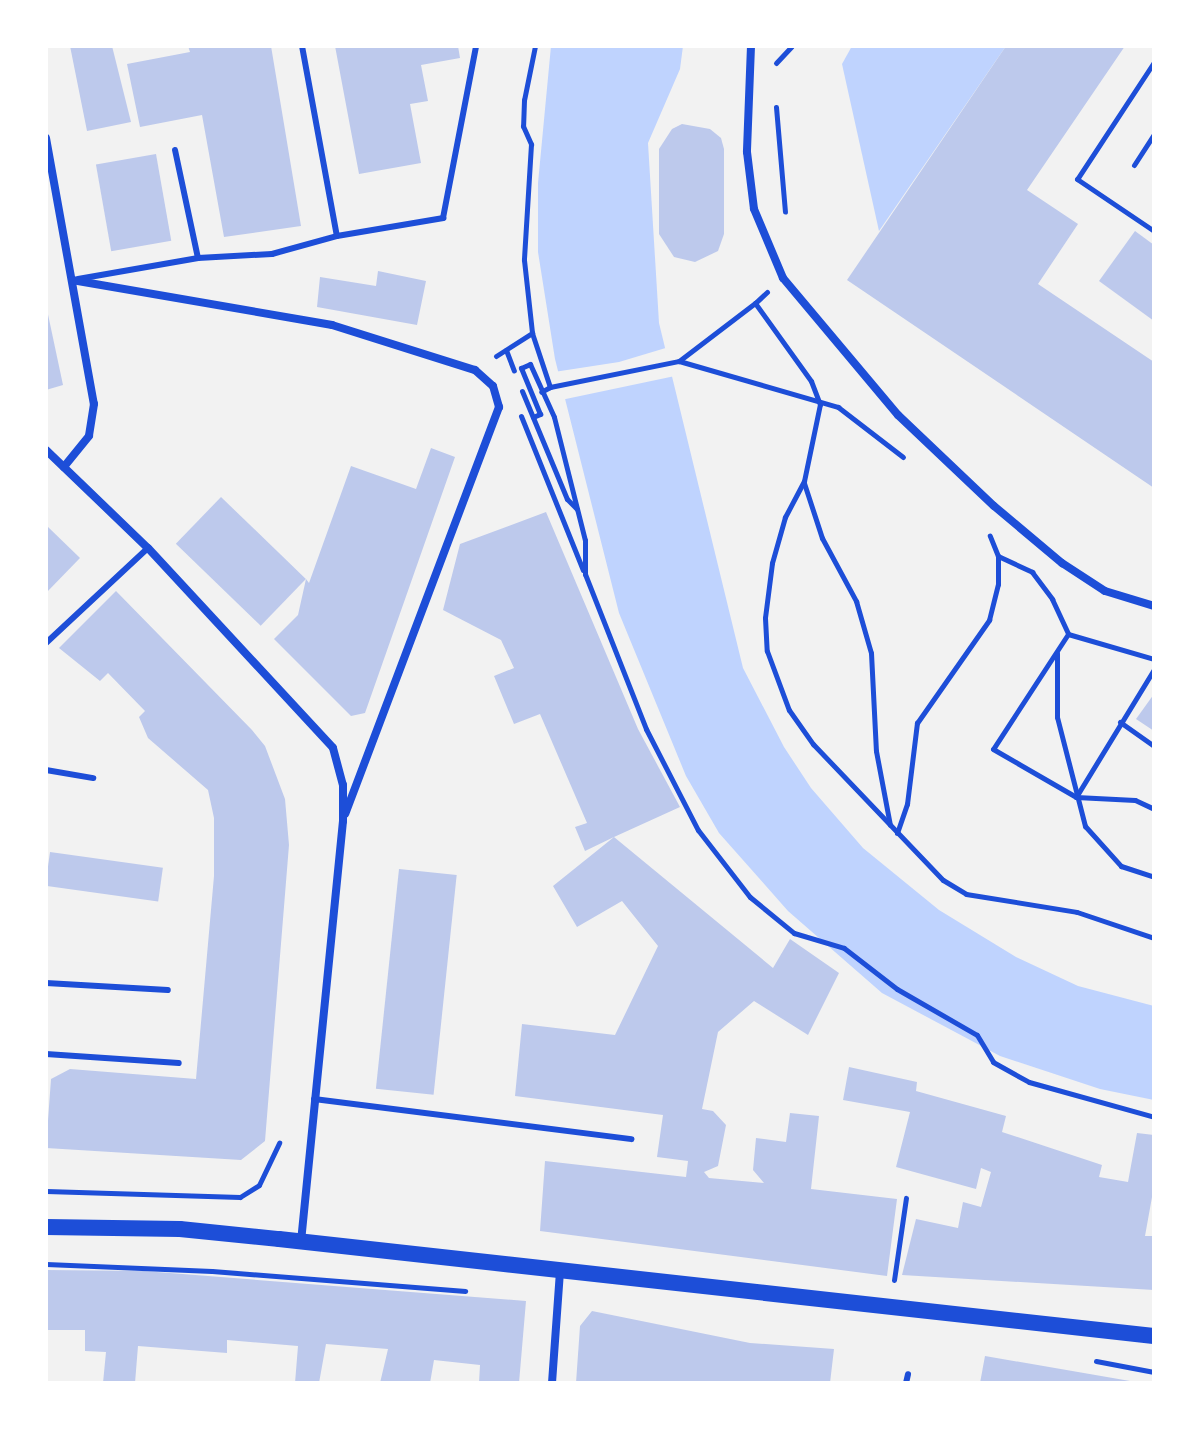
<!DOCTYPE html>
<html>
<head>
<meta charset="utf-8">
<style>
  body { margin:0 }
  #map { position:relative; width:1200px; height:1429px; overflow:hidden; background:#f2f2f2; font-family:"Work Sans",sans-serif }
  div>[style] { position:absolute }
  .water>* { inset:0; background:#bfd3fe }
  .pier>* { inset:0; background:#f2f2f2 }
  .building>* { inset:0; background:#bdc9ec; transform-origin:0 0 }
  .path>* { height:5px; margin:-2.5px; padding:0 2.5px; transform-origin:2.5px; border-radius:2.5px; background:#1d4ed8 }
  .service>* { height:6px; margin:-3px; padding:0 3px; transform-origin:3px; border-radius:3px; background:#1d4ed8 }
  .minor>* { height:8px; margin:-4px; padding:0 4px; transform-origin:4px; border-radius:4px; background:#1d4ed8 }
  .secondary>* { height:16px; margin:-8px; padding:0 8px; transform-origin:8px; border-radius:8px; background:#1d4ed8 }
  span { translate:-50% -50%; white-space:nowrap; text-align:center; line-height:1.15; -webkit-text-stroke:6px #fff; paint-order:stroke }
  .frame { position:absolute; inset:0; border:48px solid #fff; pointer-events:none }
</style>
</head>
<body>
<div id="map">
  <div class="water">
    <i style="clip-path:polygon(551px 46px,683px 46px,680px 69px,648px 143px,659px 323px,743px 668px,784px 747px,811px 788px,863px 848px,939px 910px,1016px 957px,1078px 986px,1154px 1006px,1154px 1100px,1100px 1089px,1000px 1056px,882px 993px,788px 911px,719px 833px,686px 776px,619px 613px,555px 359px,538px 252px,538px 183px)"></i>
    <i style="clip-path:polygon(852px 46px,1006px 46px,879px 231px,842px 64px)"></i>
  </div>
  <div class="pier">
    <i style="clip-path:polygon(669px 347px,675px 376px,561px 400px,554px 372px,619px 362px)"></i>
  </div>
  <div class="building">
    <i style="clip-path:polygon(70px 46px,112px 46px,131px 122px,87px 131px)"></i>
    <i style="clip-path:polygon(188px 46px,271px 46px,301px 226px,224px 237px,202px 115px,140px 127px,127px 64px,190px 52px)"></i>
    <i style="clip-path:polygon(335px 46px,458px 46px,460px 58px,421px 65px,428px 101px,410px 104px,421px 163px,359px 174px)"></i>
    <i style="clip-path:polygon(1006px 46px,1125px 46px,1027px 190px,1078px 224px,1038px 284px,1154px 362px,1154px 488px,847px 280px)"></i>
    <i style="clip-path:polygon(682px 124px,710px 129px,721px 138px,724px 149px,724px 234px,718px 251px,695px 262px,674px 257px,659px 234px,659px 149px,672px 129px)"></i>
    <i style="left:156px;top:154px;width:88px;height:61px;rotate:80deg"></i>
    <i style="clip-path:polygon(1135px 231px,1154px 245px,1154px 321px,1099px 281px)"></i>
    <i style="clip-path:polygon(378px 271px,426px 281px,417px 325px,317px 307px,320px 277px,376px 286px)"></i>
    <i style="clip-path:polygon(46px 305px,63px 385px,46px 390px)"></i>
    <i style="clip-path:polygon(431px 448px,455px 457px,365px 713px,351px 716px,274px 639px,298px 615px,306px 579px,309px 583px,351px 466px,416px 489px)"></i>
    <i style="left:221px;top:497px;width:118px;height:65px;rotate:44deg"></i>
    <i style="clip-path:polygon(546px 512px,638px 729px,680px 807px,614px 837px,773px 968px,790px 939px,839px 973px,808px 1035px,754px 1001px,718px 1032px,702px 1109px,713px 1111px,726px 1125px,718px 1166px,704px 1172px,709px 1178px,764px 1183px,753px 1170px,756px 1138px,786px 1142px,790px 1113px,819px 1116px,811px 1189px,897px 1199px,887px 1276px,540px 1231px,545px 1161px,686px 1177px,688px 1161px,657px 1157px,663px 1115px,515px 1096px,522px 1024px,615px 1035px,658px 946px,622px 901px,577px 927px,553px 886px,614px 837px,585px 851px,575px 827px,587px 823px,540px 714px,514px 724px,494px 676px,514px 668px,501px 640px,443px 610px,460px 544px)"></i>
    <i style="clip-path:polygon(46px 525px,80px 558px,46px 593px)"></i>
    <i style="clip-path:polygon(116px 591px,252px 730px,265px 746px,285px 799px,289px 845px,265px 1141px,241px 1160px,46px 1148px,51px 1079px,70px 1069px,196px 1079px,214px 876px,214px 818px,208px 790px,148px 738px,139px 717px,145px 711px,108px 673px,100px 681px,59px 648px)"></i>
    <i style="clip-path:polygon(1154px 694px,1154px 731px,1136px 719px)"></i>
    <i style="left:50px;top:852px;width:114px;height:34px;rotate:8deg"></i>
    <i style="left:399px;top:869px;width:58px;height:221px;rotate:6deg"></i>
    <i style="clip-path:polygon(849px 1067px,917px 1082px,916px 1091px,1006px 1116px,1002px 1132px,1102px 1165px,1099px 1177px,1128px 1182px,1137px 1133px,1154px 1135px,1154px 1186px,1145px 1236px,1154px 1236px,1154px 1290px,902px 1275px,916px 1219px,958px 1228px,963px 1202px,981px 1207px,991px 1172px,981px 1168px,976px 1189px,896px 1167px,910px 1112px,843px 1100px)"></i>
    <i style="clip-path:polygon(46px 1270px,144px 1271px,526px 1301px,519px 1383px,479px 1383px,480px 1365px,434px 1360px,430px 1383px,380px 1383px,388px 1349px,326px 1344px,319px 1383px,295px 1383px,298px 1346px,227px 1340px,227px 1353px,138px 1346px,135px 1383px,103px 1383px,106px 1352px,85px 1351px,85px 1330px,46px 1330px)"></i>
    <i style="clip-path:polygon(592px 1311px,750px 1343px,834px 1349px,830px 1383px,576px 1383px,580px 1326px)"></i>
    <i style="clip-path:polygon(985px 1356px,1130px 1381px,1129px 1383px,980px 1383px)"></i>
  </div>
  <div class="path">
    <i style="left:535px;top:46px;width:55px;rotate:101.5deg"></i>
    <i style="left:524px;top:100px;width:26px;rotate:92deg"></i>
    <i style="left:523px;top:126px;width:20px;rotate:66deg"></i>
    <i style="left:531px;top:144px;width:116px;rotate:93.5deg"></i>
    <i style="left:524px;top:260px;width:73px;rotate:83.7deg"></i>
    <i style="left:532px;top:333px;width:57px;rotate:71.6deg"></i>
    <i style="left:550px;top:387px;width:10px;rotate:151deg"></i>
    <i style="left:1154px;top:62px;width:140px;rotate:123.3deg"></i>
    <i style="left:1077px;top:179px;width:93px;rotate:34deg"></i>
    <i style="left:776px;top:63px;width:23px;rotate:-47deg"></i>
    <i style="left:776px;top:107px;width:105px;rotate:85.1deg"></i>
    <i style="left:1134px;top:165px;width:37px;rotate:-57deg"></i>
    <i style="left:767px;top:292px;width:16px;rotate:137deg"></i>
    <i style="left:755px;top:303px;width:96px;rotate:54.3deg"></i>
    <i style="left:811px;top:381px;width:25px;rotate:69deg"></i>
    <i style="left:820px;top:404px;width:79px;rotate:101.7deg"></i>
    <i style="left:804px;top:481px;width:41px;rotate:117.8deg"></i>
    <i style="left:785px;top:517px;width:48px;rotate:105.8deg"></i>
    <i style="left:772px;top:563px;width:55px;rotate:97.3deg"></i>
    <i style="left:765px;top:618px;width:33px;rotate:87deg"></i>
    <i style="left:767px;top:651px;width:63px;rotate:69.6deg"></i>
    <i style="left:789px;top:710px;width:42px;rotate:54.8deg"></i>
    <i style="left:813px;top:744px;width:188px;rotate:46.3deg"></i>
    <i style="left:943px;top:880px;width:27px;rotate:31deg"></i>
    <i style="left:966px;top:894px;width:112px;rotate:9.2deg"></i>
    <i style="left:1077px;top:912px;width:81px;rotate:18.7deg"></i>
    <i style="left:755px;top:303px;width:96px;rotate:142.7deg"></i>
    <i style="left:679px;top:361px;width:166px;rotate:16.1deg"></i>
    <i style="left:838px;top:407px;width:82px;rotate:37.6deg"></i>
    <i style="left:506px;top:350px;width:22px;rotate:69deg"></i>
    <i style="left:496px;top:356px;width:43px;rotate:-32.6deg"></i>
    <i style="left:550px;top:387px;width:132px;rotate:-11.4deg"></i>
    <i style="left:522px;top:391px;width:117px;rotate:67.4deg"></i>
    <i style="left:567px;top:499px;width:14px;rotate:45deg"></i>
    <i style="left:521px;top:416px;width:166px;rotate:68.1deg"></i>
    <i style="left:533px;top:417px;width:8px;rotate:-23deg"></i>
    <i style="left:540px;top:414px;width:50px;rotate:-112.4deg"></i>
    <i style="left:521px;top:368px;width:10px;rotate:-24deg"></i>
    <i style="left:530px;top:364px;width:58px;rotate:65.6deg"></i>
    <i style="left:554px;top:417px;width:127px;rotate:75.9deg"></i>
    <i style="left:585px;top:540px;width:34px;rotate:90deg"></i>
    <i style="left:585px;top:574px;width:167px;rotate:68.5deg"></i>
    <i style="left:646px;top:729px;width:114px;rotate:62.8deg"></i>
    <i style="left:698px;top:830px;width:85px;rotate:52.2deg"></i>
    <i style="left:750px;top:897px;width:57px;rotate:39.3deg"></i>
    <i style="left:794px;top:933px;width:52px;rotate:16.7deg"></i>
    <i style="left:844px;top:948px;width:67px;rotate:37.7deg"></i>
    <i style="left:897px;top:989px;width:92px;rotate:29.9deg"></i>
    <i style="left:977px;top:1035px;width:31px;rotate:59deg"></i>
    <i style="left:993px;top:1062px;width:41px;rotate:29.1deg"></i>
    <i style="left:1029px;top:1082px;width:130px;rotate:15.6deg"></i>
    <i style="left:804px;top:483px;width:58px;rotate:71.9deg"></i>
    <i style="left:822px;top:538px;width:72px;rotate:61.6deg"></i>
    <i style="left:856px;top:601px;width:54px;rotate:73.9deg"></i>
    <i style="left:871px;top:653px;width:98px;rotate:87.1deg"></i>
    <i style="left:876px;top:751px;width:75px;rotate:79.3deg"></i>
    <i style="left:998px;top:556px;width:38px;rotate:25deg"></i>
    <i style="left:1032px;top:572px;width:34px;rotate:53deg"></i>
    <i style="left:1052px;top:599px;width:38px;rotate:65deg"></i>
    <i style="left:1068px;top:634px;width:137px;rotate:123.1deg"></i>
    <i style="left:993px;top:749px;width:96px;rotate:30deg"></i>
    <i style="left:1076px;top:797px;width:150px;rotate:-58.6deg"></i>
    <i style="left:1068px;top:634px;width:90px;rotate:16.2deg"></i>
    <i style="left:1057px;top:653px;width:64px;rotate:90deg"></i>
    <i style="left:1057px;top:717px;width:113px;rotate:75.6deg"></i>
    <i style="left:1085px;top:826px;width:54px;rotate:48deg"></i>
    <i style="left:1121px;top:866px;width:35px;rotate:18deg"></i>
    <i style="left:1120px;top:722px;width:42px;rotate:35.2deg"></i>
    <i style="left:1076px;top:797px;width:59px;rotate:2.9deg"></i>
    <i style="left:1135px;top:800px;width:21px;rotate:25deg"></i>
    <i style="left:897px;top:833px;width:31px;rotate:-71deg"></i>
    <i style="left:907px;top:804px;width:82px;rotate:-83deg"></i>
    <i style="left:917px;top:723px;width:126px;rotate:-55deg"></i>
    <i style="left:989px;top:620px;width:37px;rotate:-76deg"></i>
    <i style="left:998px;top:584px;width:28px;rotate:-90deg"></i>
    <i style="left:998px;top:556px;width:22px;rotate:-112deg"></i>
    <i style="left:46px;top:1191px;width:194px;rotate:1.8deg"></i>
    <i style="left:240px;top:1197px;width:22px;rotate:-32deg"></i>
    <i style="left:259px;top:1185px;width:47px;rotate:-64.5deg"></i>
    <i style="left:46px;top:1264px;width:166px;rotate:2.4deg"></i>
    <i style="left:212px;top:1271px;width:254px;rotate:4.5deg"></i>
    <i style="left:894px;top:1280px;width:83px;rotate:-81.7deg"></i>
    <i style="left:1096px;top:1361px;width:59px;rotate:10.7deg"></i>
  </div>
  <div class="service">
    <i style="left:302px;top:46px;width:193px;rotate:79.6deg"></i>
    <i style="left:337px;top:236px;width:108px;rotate:-9.6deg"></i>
    <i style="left:443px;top:218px;width:175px;rotate:-79.1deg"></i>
    <i style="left:175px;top:150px;width:110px;rotate:78deg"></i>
    <i style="left:78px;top:279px;width:122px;rotate:-9.9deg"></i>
    <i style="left:198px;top:258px;width:74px;rotate:-3.1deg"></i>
    <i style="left:272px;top:254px;width:67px;rotate:-15.5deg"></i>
    <i style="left:46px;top:643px;width:139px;rotate:-43deg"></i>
    <i style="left:46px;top:770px;width:48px;rotate:9.7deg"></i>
    <i style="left:46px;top:983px;width:122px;rotate:3.3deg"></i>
    <i style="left:46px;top:1054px;width:133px;rotate:3.9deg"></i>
    <i style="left:314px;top:1099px;width:320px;rotate:7.2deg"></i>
    <i style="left:906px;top:1383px;width:9px;rotate:-77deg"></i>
  </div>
  <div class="minor">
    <i style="left:751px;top:46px;width:106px;rotate:92.2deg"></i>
    <i style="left:747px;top:152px;width:57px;rotate:83deg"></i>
    <i style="left:754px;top:209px;width:75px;rotate:67.2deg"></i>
    <i style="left:783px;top:278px;width:179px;rotate:50deg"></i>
    <i style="left:898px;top:415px;width:132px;rotate:43.5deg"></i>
    <i style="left:994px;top:506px;width:89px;rotate:40deg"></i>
    <i style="left:1062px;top:563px;width:51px;rotate:33.1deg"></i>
    <i style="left:1105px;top:591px;width:51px;rotate:17deg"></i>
    <i style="left:46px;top:138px;width:270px;rotate:79.8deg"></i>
    <i style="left:94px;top:404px;width:32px;rotate:99deg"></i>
    <i style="left:89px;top:436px;width:40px;rotate:129deg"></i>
    <i style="left:72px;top:280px;width:264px;rotate:9.8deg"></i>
    <i style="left:332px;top:325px;width:150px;rotate:17.5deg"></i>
    <i style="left:475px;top:370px;width:24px;rotate:42deg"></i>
    <i style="left:493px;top:386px;width:22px;rotate:74deg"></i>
    <i style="left:499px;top:407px;width:435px;rotate:110.7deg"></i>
    <i style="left:46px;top:450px;width:141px;rotate:43.9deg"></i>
    <i style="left:148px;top:548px;width:272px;rotate:47.2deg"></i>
    <i style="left:333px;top:748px;width:38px;rotate:75deg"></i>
    <i style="left:343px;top:785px;width:36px;rotate:90deg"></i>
    <i style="left:343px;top:821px;width:422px;rotate:95.7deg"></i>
    <i style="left:552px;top:1383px;width:112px;rotate:-85.9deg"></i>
  </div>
  <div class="secondary">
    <i style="left:46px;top:1227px;width:134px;rotate:0.9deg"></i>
    <i style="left:180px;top:1229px;width:100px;rotate:5.8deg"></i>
    <i style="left:279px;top:1239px;width:880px;rotate:6.33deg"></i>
  </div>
  <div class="frame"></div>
</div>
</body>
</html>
